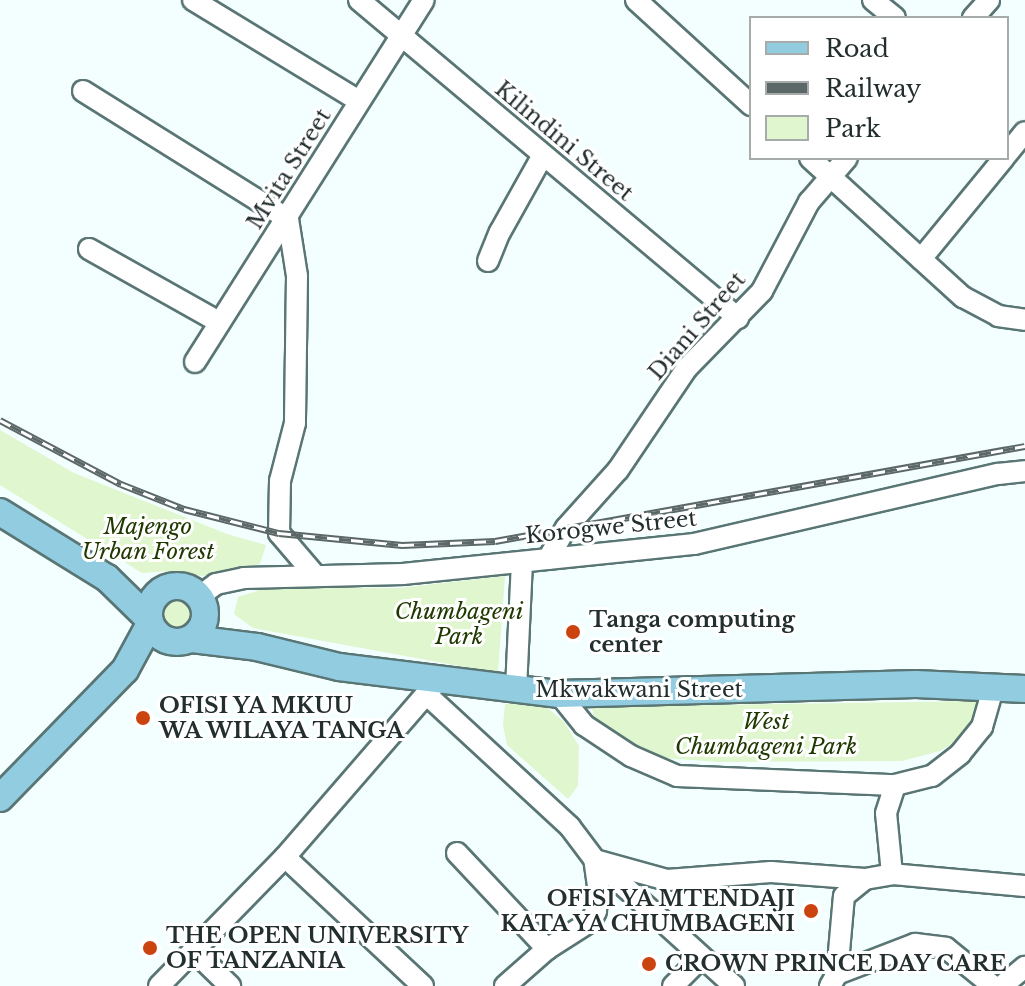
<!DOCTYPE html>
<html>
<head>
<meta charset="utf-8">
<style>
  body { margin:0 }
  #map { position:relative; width:1025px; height:986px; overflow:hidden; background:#f2fffe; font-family:"Libre Baskerville",serif }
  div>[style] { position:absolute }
  .green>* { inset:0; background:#e0f6ce }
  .round { border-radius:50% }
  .roads { filter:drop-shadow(2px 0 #597574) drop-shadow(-2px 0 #597574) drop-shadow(0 2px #597574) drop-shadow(0 -2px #597574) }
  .minor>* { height:20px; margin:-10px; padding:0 10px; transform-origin:10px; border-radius:10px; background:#fff }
  .major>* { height:26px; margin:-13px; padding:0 13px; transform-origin:13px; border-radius:13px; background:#91cce1 }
  .major>.ring { margin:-13px; padding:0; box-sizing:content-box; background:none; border:26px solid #91cce1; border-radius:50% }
  .rail>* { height:7px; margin-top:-3.5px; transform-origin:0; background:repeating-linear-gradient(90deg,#fff 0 12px,#5c6867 0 24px); box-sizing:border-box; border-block:2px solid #5c6867 }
  .dots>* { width:22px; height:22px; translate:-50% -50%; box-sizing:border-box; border:4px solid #fff; border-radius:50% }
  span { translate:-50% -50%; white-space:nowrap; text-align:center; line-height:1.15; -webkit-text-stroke:6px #fff; paint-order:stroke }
  .street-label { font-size:22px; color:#232f2e }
  .park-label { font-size:22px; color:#203900; font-style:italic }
  .poi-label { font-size:22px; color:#232f2e; font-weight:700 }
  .left { translate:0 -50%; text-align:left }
  .right { translate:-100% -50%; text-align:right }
  .legend { position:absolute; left:749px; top:16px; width:260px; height:144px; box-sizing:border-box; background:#fff; border:2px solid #a7acab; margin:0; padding:10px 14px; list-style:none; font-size:24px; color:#232f2e }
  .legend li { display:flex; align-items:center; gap:16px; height:40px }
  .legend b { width:40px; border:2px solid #a7acab }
</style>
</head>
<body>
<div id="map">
  <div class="green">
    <i style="clip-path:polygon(0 430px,74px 473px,227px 534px,266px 545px,260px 564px,203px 576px,168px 571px,142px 573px,0 485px)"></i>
    <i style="clip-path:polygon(505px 576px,498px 673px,253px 628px,234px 614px,238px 597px,269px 587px,399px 588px)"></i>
    <i class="round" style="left:158px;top:597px;width:36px;height:36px"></i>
    <i style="clip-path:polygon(978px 701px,978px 715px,966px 736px,940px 751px,902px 761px,720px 762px,663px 758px,636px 747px,594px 718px,592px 707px)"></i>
    <i style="clip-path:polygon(505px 704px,543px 704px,564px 722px,579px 746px,578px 786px,568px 799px,507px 745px,503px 725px)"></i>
  </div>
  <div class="roads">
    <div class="minor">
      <i style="left:193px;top:0;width:194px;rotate:31.3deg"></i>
      <i style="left:359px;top:0;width:495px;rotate:40deg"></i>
      <i style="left:636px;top:0;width:156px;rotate:42.4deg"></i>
      <i style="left:873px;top:0;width:28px;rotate:39deg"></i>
      <i style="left:973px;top:18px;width:24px;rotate:-48deg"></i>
      <i style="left:83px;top:91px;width:242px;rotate:32deg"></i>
      <i style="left:288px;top:219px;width:58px;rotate:81deg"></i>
      <i style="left:297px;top:276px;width:147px;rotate:90.8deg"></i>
      <i style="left:295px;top:423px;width:60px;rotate:104.5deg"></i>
      <i style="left:280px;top:481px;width:52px;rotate:91.1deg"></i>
      <i style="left:279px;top:533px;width:54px;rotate:49.5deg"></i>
      <i style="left:1007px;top:154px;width:28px;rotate:-51deg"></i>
      <i style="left:810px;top:158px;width:207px;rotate:42.3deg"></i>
      <i style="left:963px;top:297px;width:40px;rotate:28deg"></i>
      <i style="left:998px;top:316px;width:27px;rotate:8deg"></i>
      <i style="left:89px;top:249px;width:149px;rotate:29.3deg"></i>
      <i style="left:921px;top:259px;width:131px;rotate:-50.6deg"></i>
      <i style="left:488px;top:261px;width:31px;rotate:-68deg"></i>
      <i style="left:500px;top:232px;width:88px;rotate:-60.8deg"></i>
      <i style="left:195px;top:362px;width:428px;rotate:-57.7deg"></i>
      <i style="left:548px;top:559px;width:36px;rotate:-60deg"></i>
      <i style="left:566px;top:528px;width:78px;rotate:-48.1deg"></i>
      <i style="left:618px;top:470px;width:122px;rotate:-56deg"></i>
      <i style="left:686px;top:369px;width:109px;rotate:-45.7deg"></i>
      <i style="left:762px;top:291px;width:101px;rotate:-62.2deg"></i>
      <i style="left:809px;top:202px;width:58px;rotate:-49.2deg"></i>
      <i style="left:200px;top:596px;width:20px;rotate:-37deg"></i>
      <i style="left:216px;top:584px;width:29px;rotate:-12deg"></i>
      <i style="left:244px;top:578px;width:159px;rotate:-1.4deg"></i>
      <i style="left:403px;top:574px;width:293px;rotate:-5.9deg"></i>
      <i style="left:694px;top:544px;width:312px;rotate:-13deg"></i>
      <i style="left:998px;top:474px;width:27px;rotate:-6deg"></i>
      <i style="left:516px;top:689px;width:127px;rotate:-87.3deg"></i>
      <i style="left:426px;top:694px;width:196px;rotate:42.7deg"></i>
      <i style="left:570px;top:827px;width:40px;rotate:53deg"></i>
      <i style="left:594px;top:859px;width:189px;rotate:42.2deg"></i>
      <i style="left:559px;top:694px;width:40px;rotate:51deg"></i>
      <i style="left:584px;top:725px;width:56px;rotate:33.4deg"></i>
      <i style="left:631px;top:756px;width:50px;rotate:23.5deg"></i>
      <i style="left:677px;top:776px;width:218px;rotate:2.4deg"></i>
      <i style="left:895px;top:785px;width:38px;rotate:-14deg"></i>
      <i style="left:932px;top:776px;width:36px;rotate:-38deg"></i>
      <i style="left:960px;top:754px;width:35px;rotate:-51deg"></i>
      <i style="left:982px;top:727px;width:40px;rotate:-74deg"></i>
      <i style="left:457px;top:853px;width:132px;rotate:46.8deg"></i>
      <i style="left:285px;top:857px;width:189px;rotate:43.1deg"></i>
      <i style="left:598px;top:861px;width:72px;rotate:15.4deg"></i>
      <i style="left:667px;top:880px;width:104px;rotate:-4.4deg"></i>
      <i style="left:771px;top:872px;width:94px;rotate:4.3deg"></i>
      <i style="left:892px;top:874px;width:61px;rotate:-95.6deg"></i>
      <i style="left:886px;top:813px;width:29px;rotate:-72deg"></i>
      <i style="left:193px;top:950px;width:52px;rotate:44.2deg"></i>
      <i style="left:837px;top:974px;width:84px;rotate:-21deg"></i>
      <i style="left:915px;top:944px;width:31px;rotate:7deg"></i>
      <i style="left:946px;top:948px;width:60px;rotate:39deg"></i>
      <i style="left:159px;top:986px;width:180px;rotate:-45.7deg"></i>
      <i style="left:285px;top:857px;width:228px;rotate:-49.1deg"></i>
      <i style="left:505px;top:986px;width:56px;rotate:-41.4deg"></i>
      <i style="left:547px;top:949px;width:52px;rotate:-32.5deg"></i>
      <i style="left:591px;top:921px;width:11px;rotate:-63deg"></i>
      <i style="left:596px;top:911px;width:25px;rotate:-85deg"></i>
      <i style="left:598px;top:886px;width:27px;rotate:-98deg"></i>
      <i style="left:673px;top:986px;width:40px;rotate:-45deg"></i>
      <i style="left:830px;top:986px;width:14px;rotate:-60deg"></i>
      <i style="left:837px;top:974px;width:78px;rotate:-84.9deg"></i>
      <i style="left:844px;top:896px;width:27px;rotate:-39deg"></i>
      <i style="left:865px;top:879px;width:27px;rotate:-10deg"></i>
      <i style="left:892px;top:874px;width:134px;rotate:5.2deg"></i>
      <i style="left:1002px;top:986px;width:30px;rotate:-40deg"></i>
    </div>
    <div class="major">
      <i style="left:0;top:512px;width:126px;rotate:31.7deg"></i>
      <i style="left:107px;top:578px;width:59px;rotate:44.3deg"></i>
      <i class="ring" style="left:149px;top:586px;width:30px;height:30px"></i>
      <i style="left:192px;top:639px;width:65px;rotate:7deg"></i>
      <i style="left:257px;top:647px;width:84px;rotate:13.7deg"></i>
      <i style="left:339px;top:667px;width:222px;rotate:7deg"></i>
      <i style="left:559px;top:694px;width:357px;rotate:-1.6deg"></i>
      <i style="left:916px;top:684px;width:109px;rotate:2.6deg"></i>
      <i style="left:0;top:798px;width:179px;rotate:-45.7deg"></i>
      <i style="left:125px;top:670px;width:52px;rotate:-61.5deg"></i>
    </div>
  </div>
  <div class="rail">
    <i style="left:0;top:420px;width:137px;rotate:27.9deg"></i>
    <i style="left:121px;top:484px;width:68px;rotate:21.6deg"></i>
    <i style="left:184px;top:509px;width:98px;rotate:14.2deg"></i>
    <i style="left:279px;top:533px;width:124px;rotate:5.6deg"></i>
    <i style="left:402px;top:545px;width:93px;rotate:-2.5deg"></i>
    <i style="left:495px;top:541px;width:538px;rotate:-10.16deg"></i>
  </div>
  <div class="dots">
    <i style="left:573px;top:632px;background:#cb4410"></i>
    <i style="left:143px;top:718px;background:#cb4410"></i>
    <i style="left:811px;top:911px;background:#cb4410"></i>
    <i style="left:150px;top:948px;background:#cb4410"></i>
    <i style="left:649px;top:964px;background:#cb4410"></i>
  </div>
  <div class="street-label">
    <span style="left:564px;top:141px;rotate:40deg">Kilindini Street</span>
    <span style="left:289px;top:169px;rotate:-58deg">Mvita Street</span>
    <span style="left:697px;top:326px;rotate:-49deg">Diani Street</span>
    <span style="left:611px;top:527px;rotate:-6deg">Korogwe Street</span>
    <span style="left:639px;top:690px">Mkwakwani Street</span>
  </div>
  <div class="park-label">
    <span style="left:148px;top:539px">Majengo<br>Urban Forest</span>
    <span style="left:459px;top:624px">Chumbageni<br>Park</span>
    <span style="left:766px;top:734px">West<br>Chumbageni Park</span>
  </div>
  <div class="poi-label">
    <span class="left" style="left:589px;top:632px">Tanga computing<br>center</span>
    <span class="left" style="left:159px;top:718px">OFISI YA MKUU<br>WA WILAYA TANGA</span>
    <span class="right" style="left:795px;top:911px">OFISI YA MTENDAJI<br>KATA YA CHUMBAGENI</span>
    <span class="left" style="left:166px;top:948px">THE OPEN UNIVERSITY<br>OF TANZANIA</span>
    <span class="left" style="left:665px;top:964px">CROWN PRINCE DAY CARE</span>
  </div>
  <ul class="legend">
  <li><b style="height:10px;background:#91cce1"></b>Road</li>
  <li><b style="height:10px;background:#5c6867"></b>Railway</li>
  <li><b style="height:22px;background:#e0f6ce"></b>Park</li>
  </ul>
</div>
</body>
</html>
